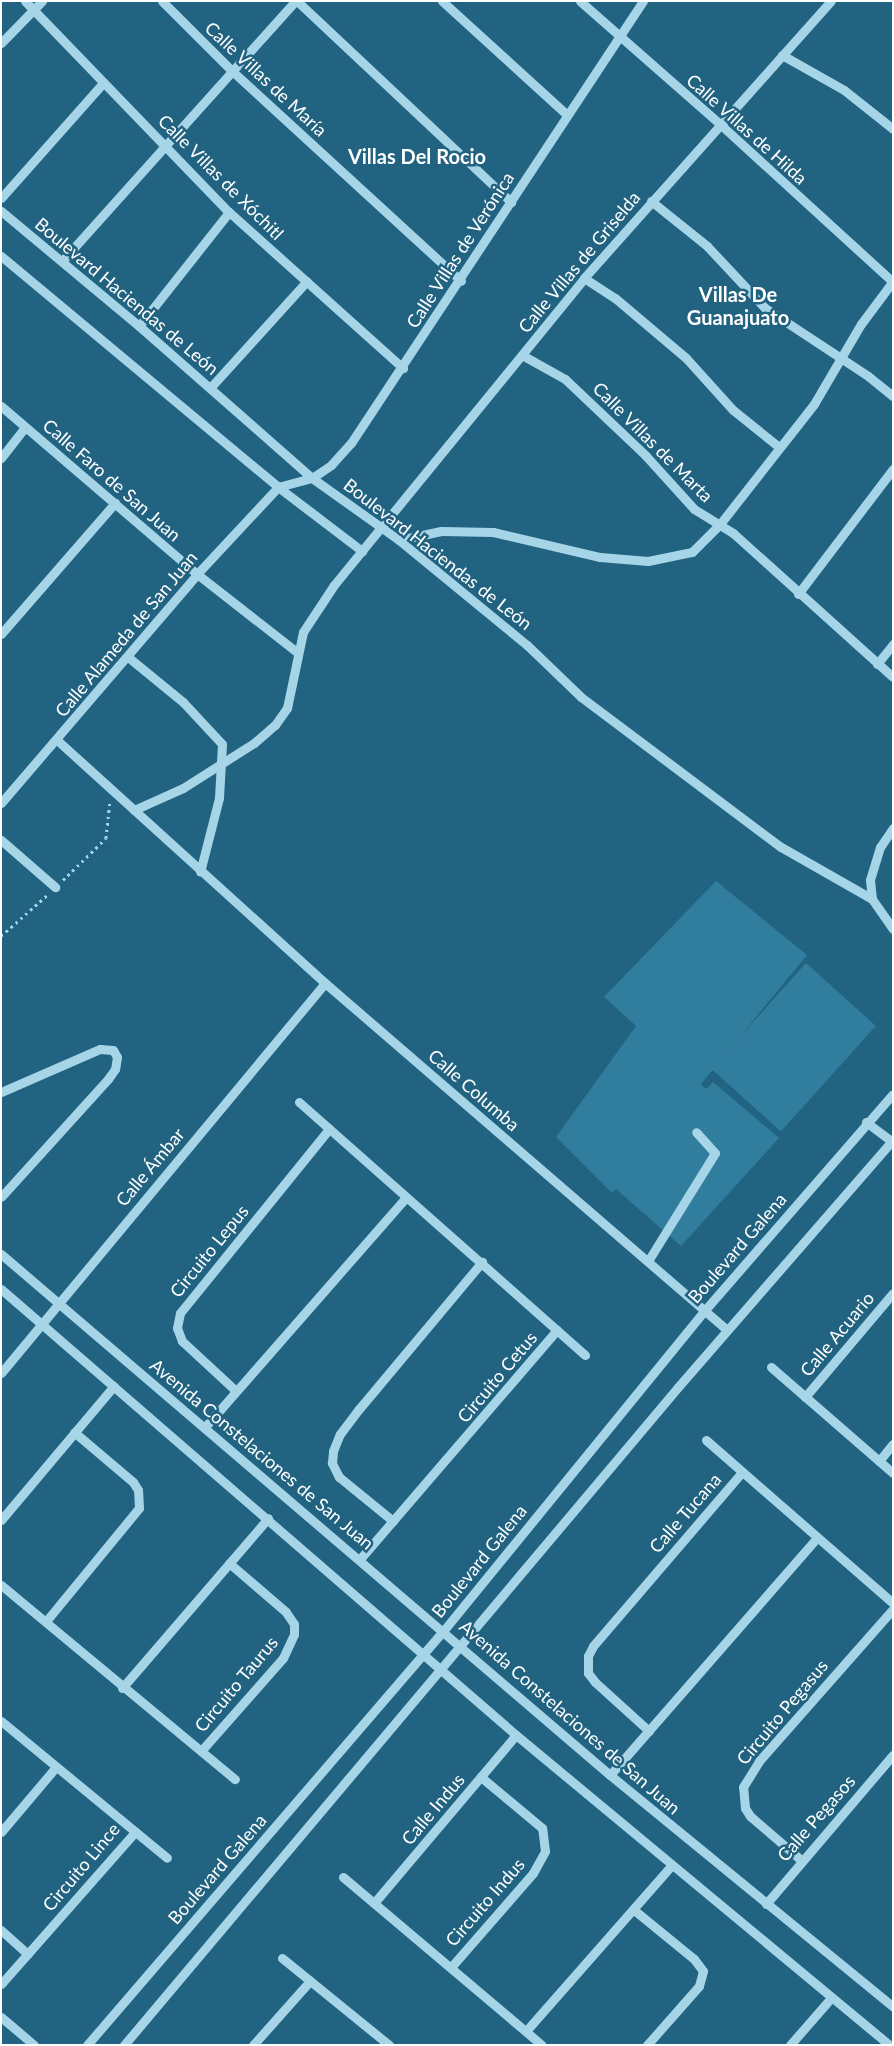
<!DOCTYPE html>
<html>
<head>
<meta charset="utf-8">
<style>
  body { margin:0 }
  #map { position:relative; width:894px; height:2046px; overflow:hidden; background:#216381; font-family:Lato,sans-serif }
  div>[style] { position:absolute }
  .green>* { inset:0; background:#317d9d; transform-origin:0 0 }
  .path>* { height:3px; margin-top:-1.5px; transform-origin:0; background:repeating-linear-gradient(90deg,#a7d5e8 0 2.5px,transparent 0 6.5px) }
  .minor>* { height:9px; margin:-4.5px; padding:0 4.5px; transform-origin:4.5px; border-radius:4.5px; background:#a7d5e8 }
  span { translate:-50% -50%; white-space:nowrap; text-align:center; line-height:1.15; -webkit-text-stroke:5px #216381; paint-order:stroke }
  .street-label { font-size:18px; color:#fff }
  .quarter-label { font-size:20px; color:#fff; font-weight:700 }
  .frame { position:absolute; inset:0; border:2px solid #fff; pointer-events:none }
</style>
</head>
<body>
<div id="map">
  <div class="green">
    <i style="clip-path:polygon(716px 881px,807px 955px,701px 1084px,706px 1089px,713px 1082px,779px 1138px,681px 1246px,616px 1189px,612px 1193px,556px 1137px,636px 1026px,604px 997px)"></i>
    <i style="left:806px;top:963px;width:94px;height:142px;rotate:42deg"></i>
  </div>
  <div class="path">
    <i style="left:63px;top:880px;width:60px;rotate:-44.3deg"></i>
    <i style="left:106px;top:838px;width:36px;rotate:-84deg"></i>
    <i style="left:1px;top:936px;width:62px;rotate:-41.7deg"></i>
  </div>
  <div class="minor">
    <i style="left:25px;top:1px;width:293px;rotate:46deg"></i>
    <i style="left:229px;top:212px;width:234px;rotate:41.9deg"></i>
    <i style="left:162px;top:1px;width:98px;rotate:45deg"></i>
    <i style="left:231px;top:70px;width:312px;rotate:42.5deg"></i>
    <i style="left:297px;top:1px;width:294px;rotate:43.2deg"></i>
    <i style="left:442px;top:1px;width:168px;rotate:42.3deg"></i>
    <i style="left:580px;top:1px;width:188px;rotate:41.3deg"></i>
    <i style="left:721px;top:125px;width:231px;rotate:42.4deg"></i>
    <i style="left:1px;top:43px;width:59px;rotate:-45.7deg"></i>
    <i style="left:782px;top:55px;width:71px;rotate:29.4deg"></i>
    <i style="left:844px;top:90px;width:63px;rotate:38.5deg"></i>
    <i style="left:1px;top:198px;width:154px;rotate:-48.4deg"></i>
    <i style="left:651px;top:201px;width:72px;rotate:38.8deg"></i>
    <i style="left:707px;top:246px;width:85px;rotate:46.9deg"></i>
    <i style="left:765px;top:308px;width:123px;rotate:33.4deg"></i>
    <i style="left:868px;top:376px;width:32px;rotate:39deg"></i>
    <i style="left:1px;top:211px;width:180px;rotate:39.8deg"></i>
    <i style="left:139px;top:326px;width:230px;rotate:41.3deg"></i>
    <i style="left:312px;top:478px;width:107px;rotate:35.5deg"></i>
    <i style="left:399px;top:540px;width:166px;rotate:39.4deg"></i>
    <i style="left:527px;top:645px;width:75px;rotate:43.9deg"></i>
    <i style="left:581px;top:697px;width:250px;rotate:36.9deg"></i>
    <i style="left:781px;top:847px;width:105px;rotate:29.7deg"></i>
    <i style="left:1px;top:256px;width:361px;rotate:39.8deg"></i>
    <i style="left:278px;top:487px;width:106px;rotate:37.3deg"></i>
    <i style="left:62px;top:261px;width:349px;rotate:-48.1deg"></i>
    <i style="left:584px;top:278px;width:37px;rotate:33deg"></i>
    <i style="left:615px;top:298px;width:93px;rotate:40.2deg"></i>
    <i style="left:686px;top:358px;width:70px;rotate:47.9deg"></i>
    <i style="left:733px;top:410px;width:59px;rotate:38.8deg"></i>
    <i style="left:139px;top:326px;width:145px;rotate:-51.7deg"></i>
    <i style="left:522px;top:355px;width:49px;rotate:29.2deg"></i>
    <i style="left:565px;top:379px;width:112px;rotate:43.5deg"></i>
    <i style="left:646px;top:456px;width:72px;rotate:47.8deg"></i>
    <i style="left:694px;top:509px;width:46px;rotate:31.6deg"></i>
    <i style="left:733px;top:533px;width:215px;rotate:42deg"></i>
    <i style="left:210px;top:388px;width:144px;rotate:-47.8deg"></i>
    <i style="left:1px;top:406px;width:258px;rotate:40.6deg"></i>
    <i style="left:197px;top:574px;width:127px;rotate:38deg"></i>
    <i style="left:1px;top:458px;width:39px;rotate:-52deg"></i>
    <i style="left:399px;top:540px;width:43px;rotate:-12.1deg"></i>
    <i style="left:441px;top:531px;width:52px;rotate:1.1deg"></i>
    <i style="left:493px;top:532px;width:110px;rotate:13.2deg"></i>
    <i style="left:600px;top:557px;width:48px;rotate:4.8deg"></i>
    <i style="left:648px;top:561px;width:45px;rotate:-11.6deg"></i>
    <i style="left:692px;top:552px;width:40px;rotate:-45deg"></i>
    <i style="left:720px;top:524px;width:152px;rotate:-51.9deg"></i>
    <i style="left:814px;top:404px;width:93px;rotate:-59.6deg"></i>
    <i style="left:861px;top:324px;width:54px;rotate:-53.3deg"></i>
    <i style="left:798px;top:594px;width:157px;rotate:-52.8deg"></i>
    <i style="left:1px;top:634px;width:174px;rotate:-49deg"></i>
    <i style="left:128px;top:657px;width:71px;rotate:39.3deg"></i>
    <i style="left:183px;top:702px;width:57px;rotate:47.1deg"></i>
    <i style="left:222px;top:744px;width:54px;rotate:93.2deg"></i>
    <i style="left:219px;top:798px;width:76px;rotate:104.4deg"></i>
    <i style="left:877px;top:664px;width:26px;rotate:-51deg"></i>
    <i style="left:57px;top:740px;width:362px;rotate:42.2deg"></i>
    <i style="left:325px;top:983px;width:531px;rotate:40.8deg"></i>
    <i style="left:1px;top:803px;width:301px;rotate:-49.4deg"></i>
    <i style="left:197px;top:574px;width:119px;rotate:-47deg"></i>
    <i style="left:278px;top:487px;width:35px;rotate:-15deg"></i>
    <i style="left:312px;top:478px;width:23px;rotate:-34deg"></i>
    <i style="left:331px;top:465px;width:30px;rotate:-48deg"></i>
    <i style="left:351px;top:443px;width:530px;rotate:-56.55deg"></i>
    <i style="left:134px;top:810px;width:54px;rotate:-24.2deg"></i>
    <i style="left:183px;top:788px;width:84px;rotate:-32.4deg"></i>
    <i style="left:254px;top:743px;width:28px;rotate:-41deg"></i>
    <i style="left:275px;top:725px;width:21px;rotate:-55deg"></i>
    <i style="left:287px;top:708px;width:78px;rotate:-78.1deg"></i>
    <i style="left:303px;top:632px;width:56px;rotate:-56.6deg"></i>
    <i style="left:334px;top:585px;width:396px;rotate:-50.8deg"></i>
    <i style="left:584px;top:278px;width:371px;rotate:-48.3deg"></i>
    <i style="left:893px;top:828px;width:23px;rotate:124deg"></i>
    <i style="left:880px;top:847px;width:34px;rotate:107deg"></i>
    <i style="left:870px;top:880px;width:19px;rotate:84deg"></i>
    <i style="left:872px;top:899px;width:37px;rotate:55deg"></i>
    <i style="left:1px;top:840px;width:72px;rotate:41deg"></i>
    <i style="left:1px;top:1092px;width:108px;rotate:-23.5deg"></i>
    <i style="left:100px;top:1049px;width:13px;rotate:4deg"></i>
    <i style="left:113px;top:1050px;width:8px;rotate:60deg"></i>
    <i style="left:117px;top:1057px;width:12px;rotate:99deg"></i>
    <i style="left:115px;top:1069px;width:12px;rotate:125deg"></i>
    <i style="left:108px;top:1079px;width:159px;rotate:132.2deg"></i>
    <i style="left:299px;top:1102px;width:382px;rotate:41.5deg"></i>
    <i style="left:866px;top:1122px;width:34px;rotate:37deg"></i>
    <i style="left:1px;top:1254px;width:801px;rotate:40.55deg"></i>
    <i style="left:610px;top:1775px;width:366px;rotate:39.3deg"></i>
    <i style="left:648px;top:1261px;width:127px;rotate:-58.2deg"></i>
    <i style="left:715px;top:1153px;width:28px;rotate:-132deg"></i>
    <i style="left:1px;top:1289px;width:681px;rotate:40.89deg"></i>
    <i style="left:516px;top:1735px;width:486px;rotate:39.7deg"></i>
    <i style="left:771px;top:1367px;width:162px;rotate:41deg"></i>
    <i style="left:1px;top:1373px;width:507px;rotate:-50.28deg"></i>
    <i style="left:236px;top:1391px;width:74px;rotate:-137.2deg"></i>
    <i style="left:182px;top:1341px;width:14px;rotate:-111deg"></i>
    <i style="left:177px;top:1328px;width:15px;rotate:-79deg"></i>
    <i style="left:180px;top:1313px;width:237px;rotate:-51deg"></i>
    <i style="left:805px;top:1397px;width:136px;rotate:-49.8deg"></i>
    <i style="left:205px;top:1427px;width:305px;rotate:-48.8deg"></i>
    <i style="left:706px;top:1440px;width:248px;rotate:41.1deg"></i>
    <i style="left:879px;top:1461px;width:22px;rotate:-51deg"></i>
    <i style="left:1px;top:1520px;width:175px;rotate:-49.9deg"></i>
    <i style="left:393px;top:1521px;width:70px;rotate:-140.8deg"></i>
    <i style="left:339px;top:1477px;width:16px;rotate:-117deg"></i>
    <i style="left:332px;top:1463px;width:12px;rotate:-85deg"></i>
    <i style="left:333px;top:1451px;width:18px;rotate:-68deg"></i>
    <i style="left:340px;top:1434px;width:31px;rotate:-53deg"></i>
    <i style="left:359px;top:1409px;width:192px;rotate:-50.1deg"></i>
    <i style="left:360px;top:1559px;width:302px;rotate:-49.3deg"></i>
    <i style="left:1px;top:1585px;width:304px;rotate:39.7deg"></i>
    <i style="left:47px;top:1620px;width:145px;rotate:-50.6deg"></i>
    <i style="left:139px;top:1508px;width:18px;rotate:-93deg"></i>
    <i style="left:138px;top:1490px;width:9px;rotate:-122deg"></i>
    <i style="left:133px;top:1482px;width:77px;rotate:-139.7deg"></i>
    <i style="left:122px;top:1688px;width:224px;rotate:-49.3deg"></i>
    <i style="left:1px;top:1721px;width:215px;rotate:39.5deg"></i>
    <i style="left:649px;top:1731px;width:73px;rotate:-137.8deg"></i>
    <i style="left:595px;top:1682px;width:11px;rotate:-128deg"></i>
    <i style="left:588px;top:1673px;width:17px;rotate:-90deg"></i>
    <i style="left:588px;top:1656px;width:11px;rotate:-63deg"></i>
    <i style="left:593px;top:1646px;width:229px;rotate:-49.4deg"></i>
    <i style="left:201px;top:1751px;width:124px;rotate:-48.6deg"></i>
    <i style="left:283px;top:1658px;width:26px;rotate:-65deg"></i>
    <i style="left:294px;top:1634px;width:10px;rotate:-90deg"></i>
    <i style="left:294px;top:1624px;width:14px;rotate:-124deg"></i>
    <i style="left:286px;top:1612px;width:75px;rotate:-139.3deg"></i>
    <i style="left:610px;top:1775px;width:315px;rotate:-48.9deg"></i>
    <i style="left:1px;top:1832px;width:84px;rotate:-49.8deg"></i>
    <i style="left:801px;top:1860px;width:67px;rotate:-139.2deg"></i>
    <i style="left:750px;top:1816px;width:9px;rotate:-122deg"></i>
    <i style="left:745px;top:1808px;width:21px;rotate:-95deg"></i>
    <i style="left:743px;top:1787px;width:31px;rotate:-58deg"></i>
    <i style="left:759px;top:1761px;width:203px;rotate:-48.6deg"></i>
    <i style="left:343px;top:1877px;width:260px;rotate:40.2deg"></i>
    <i style="left:374px;top:1903px;width:220px;rotate:-49.8deg"></i>
    <i style="left:766px;top:1904px;width:196px;rotate:-49.6deg"></i>
    <i style="left:634px;top:1910px;width:77px;rotate:39.2deg"></i>
    <i style="left:694px;top:1959px;width:15px;rotate:53deg"></i>
    <i style="left:703px;top:1971px;width:16px;rotate:105deg"></i>
    <i style="left:699px;top:1986px;width:79px;rotate:131.4deg"></i>
    <i style="left:1px;top:1930px;width:36px;rotate:42deg"></i>
    <i style="left:282px;top:1958px;width:138px;rotate:39.1deg"></i>
    <i style="left:452px;top:1966px;width:123px;rotate:-48.9deg"></i>
    <i style="left:533px;top:1873px;width:25px;rotate:-61deg"></i>
    <i style="left:545px;top:1851px;width:23px;rotate:-97deg"></i>
    <i style="left:542px;top:1828px;width:80px;rotate:-140.1deg"></i>
    <i style="left:1px;top:1984px;width:203px;rotate:-48.6deg"></i>
    <i style="left:1px;top:2017px;width:43px;rotate:40.3deg"></i>
    <i style="left:526px;top:2031px;width:221px;rotate:-48.7deg"></i>
    <i style="left:87px;top:2045px;width:547px;rotate:-49.3deg"></i>
    <i style="left:444px;top:1630px;width:413px;rotate:-50.8deg"></i>
    <i style="left:705px;top:1310px;width:286px;rotate:-49deg"></i>
    <i style="left:124px;top:2045px;width:860px;rotate:-49.9deg"></i>
    <i style="left:678px;top:1387px;width:327px;rotate:-49deg"></i>
    <i style="left:253px;top:2045px;width:86px;rotate:-48.3deg"></i>
    <i style="left:790px;top:2045px;width:62px;rotate:-48.9deg"></i>
  </div>
  <div class="street-label">
    <span style="left:266px;top:79px;rotate:43deg">Calle Villas de María</span>
    <span style="left:747px;top:129px;rotate:42deg">Calle Villas de Hilda</span>
    <span style="left:221px;top:177px;rotate:45deg">Calle Villas de Xóchitl</span>
    <span style="left:460px;top:250px;rotate:-57deg">Calle Villas de Verónica</span>
    <span style="left:579px;top:262px;rotate:-50deg">Calle Villas de Griselda</span>
    <span style="left:127px;top:296px;rotate:40deg">Boulevard Haciendas de León</span>
    <span style="left:653px;top:442px;rotate:45deg">Calle Villas de Marta</span>
    <span style="left:112px;top:480px;rotate:41deg">Calle Faro de San Juan</span>
    <span style="left:438px;top:554px;rotate:38deg">Boulevard Haciendas de León</span>
    <span style="left:126px;top:634px;rotate:-50deg">Calle Alameda de San Juan</span>
    <span style="left:474px;top:1090px;rotate:41deg">Calle Columba</span>
    <span style="left:150px;top:1167px;rotate:-50deg">Calle Ámbar</span>
    <span style="left:737px;top:1248px;rotate:-49deg">Boulevard Galena</span>
    <span style="left:209px;top:1251px;rotate:-51deg">Circuito Lepus</span>
    <span style="left:837px;top:1334px;rotate:-50deg">Calle Acuario</span>
    <span style="left:497px;top:1377px;rotate:-50deg">Circuito Cetus</span>
    <span style="left:262px;top:1454px;rotate:40deg">Avenida Constelaciones de San Juan</span>
    <span style="left:685px;top:1513px;rotate:-49deg">Calle Tucana</span>
    <span style="left:479px;top:1561px;rotate:-51deg">Boulevard Galena</span>
    <span style="left:236px;top:1684px;rotate:-50deg">Circuito Taurus</span>
    <span style="left:782px;top:1712px;rotate:-50deg">Circuito Pegasus</span>
    <span style="left:570px;top:1717px;rotate:41deg">Avenida Constelaciones de San Juan</span>
    <span style="left:433px;top:1809px;rotate:-50deg">Calle Indus</span>
    <span style="left:816px;top:1818px;rotate:-49deg">Calle Pegasos</span>
    <span style="left:81px;top:1867px;rotate:-50deg">Circuito Lince</span>
    <span style="left:217px;top:1869px;rotate:-49deg">Boulevard Galena</span>
    <span style="left:485px;top:1902px;rotate:-49deg">Circuito Indus</span>
  </div>
  <div class="quarter-label">
    <span style="left:417px;top:156px">Villas Del Rocio</span>
    <span style="left:738px;top:306px">Villas De<br>Guanajuato</span>
  </div>
  <div class="frame"></div>
</div>
</body>
</html>
